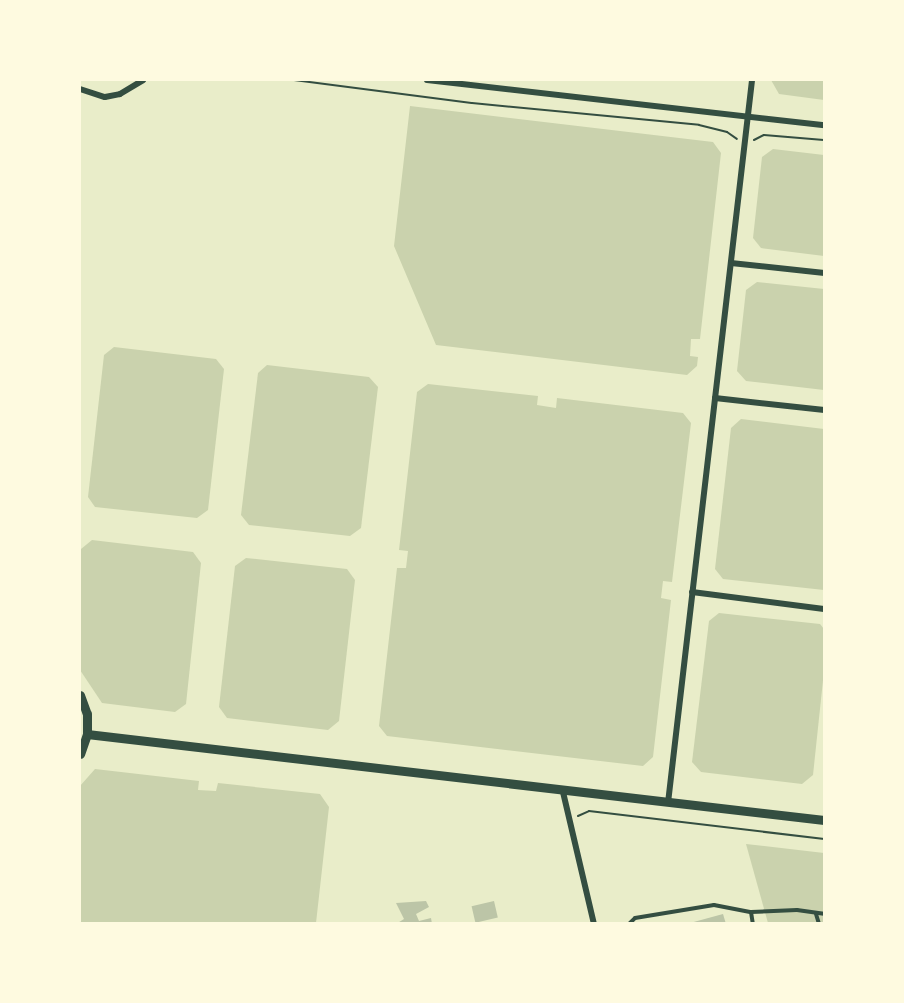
<!DOCTYPE html>
<html>
<head>
<meta charset="utf-8">
<style>
  body { margin:0 }
  #map { position:relative; width:904px; height:1003px; overflow:hidden; background:#e9edc9; font-family:Lora,serif }
  div>[style] { position:absolute }
  .green>* { inset:0; background:#cad2ad }
  .building>* { inset:0; background:#bcc5a7; transform-origin:0 0 }
  .path>* { height:2px; margin:-1px; padding:0 1px; transform-origin:1px; border-radius:1px; background:#344e41 }
  .service>* { height:4px; margin:-2px; padding:0 2px; transform-origin:2px; border-radius:2px; background:#344e41 }
  .minor>* { height:6px; margin:-3px; padding:0 3px; transform-origin:3px; border-radius:3px; background:#344e41 }
  .tertiary>* { height:9px; margin:-4.5px; padding:0 4.5px; transform-origin:4.5px; border-radius:4.5px; background:#344e41 }
  span { translate:-50% -50%; white-space:nowrap; text-align:center; line-height:1.15; -webkit-text-stroke:4.5px #fefae0; paint-order:stroke }
  .frame { position:absolute; inset:0; border:81px solid #fefae0; pointer-events:none }
</style>
</head>
<body>
<div id="map">
  <div class="green">
    <i style="clip-path:polygon(771px 80px,824px 80px,824px 100px,779px 94px)"></i>
    <i style="clip-path:polygon(410px 106px,713px 142px,721px 153px,700px 339px,691px 339px,690px 356px,698px 357px,697px 366px,687px 375px,436px 345px,394px 246px)"></i>
    <i style="clip-path:polygon(773px 149px,824px 155px,824px 256px,761px 248px,753px 238px,762px 157px)"></i>
    <i style="clip-path:polygon(757px 282px,824px 289px,824px 390px,746px 381px,737px 371px,746px 290px)"></i>
    <i style="clip-path:polygon(114px 347px,216px 359px,224px 369px,208px 510px,197px 518px,95px 507px,88px 497px,104px 355px)"></i>
    <i style="clip-path:polygon(267px 365px,369px 377px,378px 387px,361px 528px,350px 536px,249px 525px,241px 515px,258px 373px)"></i>
    <i style="clip-path:polygon(428px 384px,538px 396px,537px 405px,556px 408px,557px 398px,683px 413px,691px 423px,672px 582px,663px 581px,661px 598px,671px 600px,653px 757px,643px 766px,387px 736px,379px 726px,397px 568px,406px 568px,408px 551px,399px 550px,417px 392px)"></i>
    <i style="clip-path:polygon(741px 419px,824px 429px,824px 590px,723px 579px,715px 569px,731px 428px)"></i>
    <i style="clip-path:polygon(92px 540px,193px 552px,201px 563px,186px 704px,175px 712px,102px 703px,80px 670px,80px 565px,81px 549px)"></i>
    <i style="clip-path:polygon(246px 558px,347px 569px,355px 580px,339px 721px,328px 730px,227px 718px,219px 707px,235px 566px)"></i>
    <i style="clip-path:polygon(719px 613px,820px 624px,824px 629px,824px 671px,813px 775px,802px 784px,701px 772px,692px 762px,709px 621px)"></i>
    <i style="clip-path:polygon(95px 769px,199px 781px,198px 790px,216px 791px,218px 783px,320px 794px,329px 807px,316px 923px,80px 923px,80px 786px)"></i>
    <i style="clip-path:polygon(746px 844px,824px 853px,824px 923px,768px 923px)"></i>
  </div>
  <div class="building">
    <i style="clip-path:polygon(426px 901px,429px 907px,416px 914px,419px 921px,431px 918px,432px 924px,396px 924px,404px 919px,396px 903px)"></i>
    <i style="left:494px;top:901px;width:17px;height:23px;rotate:77deg"></i>
    <i style="clip-path:polygon(723px 914px,726px 924px,690px 924px,690px 923px)"></i>
  </div>
  <div class="path">
    <i style="left:294px;top:80px;width:179px;rotate:7.4deg"></i>
    <i style="left:472px;top:103px;width:228px;rotate:5.5deg"></i>
    <i style="left:699px;top:125px;width:29px;rotate:14deg"></i>
    <i style="left:727px;top:132px;width:12px;rotate:35deg"></i>
    <i style="left:754px;top:140px;width:11px;rotate:-27deg"></i>
    <i style="left:764px;top:135px;width:60px;rotate:4.8deg"></i>
    <i style="left:578px;top:816px;width:12px;rotate:-24deg"></i>
    <i style="left:589px;top:811px;width:237px;rotate:6.8deg"></i>
  </div>
  <div class="service">
    <i style="left:751px;top:912px;width:12px;rotate:81deg"></i>
    <i style="left:816px;top:914px;width:10px;rotate:73deg"></i>
    <i style="left:629px;top:924px;width:8px;rotate:-45deg"></i>
    <i style="left:635px;top:918px;width:80px;rotate:-9.3deg"></i>
    <i style="left:714px;top:905px;width:38px;rotate:11deg"></i>
    <i style="left:751px;top:912px;width:46px;rotate:-2.5deg"></i>
    <i style="left:797px;top:910px;width:27px;rotate:8deg"></i>
  </div>
  <div class="minor">
    <i style="left:427px;top:80px;width:400px;rotate:6.5deg"></i>
    <i style="left:80px;top:89px;width:26px;rotate:18deg"></i>
    <i style="left:105px;top:97px;width:15px;rotate:-11deg"></i>
    <i style="left:120px;top:94px;width:27px;rotate:-31deg"></i>
    <i style="left:731px;top:263px;width:94px;rotate:6.1deg"></i>
    <i style="left:715px;top:398px;width:110px;rotate:6.3deg"></i>
    <i style="left:692px;top:592px;width:133px;rotate:7.3deg"></i>
    <i style="left:563px;top:792px;width:136px;rotate:76.8deg"></i>
    <i style="left:668px;top:803px;width:728px;rotate:-83.37deg"></i>
  </div>
  <div class="tertiary">
    <i style="left:80px;top:695px;width:20px;rotate:70deg"></i>
    <i style="left:87px;top:714px;width:20px;rotate:90deg"></i>
    <i style="left:87px;top:734px;width:21px;rotate:109deg"></i>
    <i style="left:87px;top:734px;width:742px;rotate:6.66deg"></i>
  </div>
  <div class="frame"></div>
</div>
</body>
</html>
